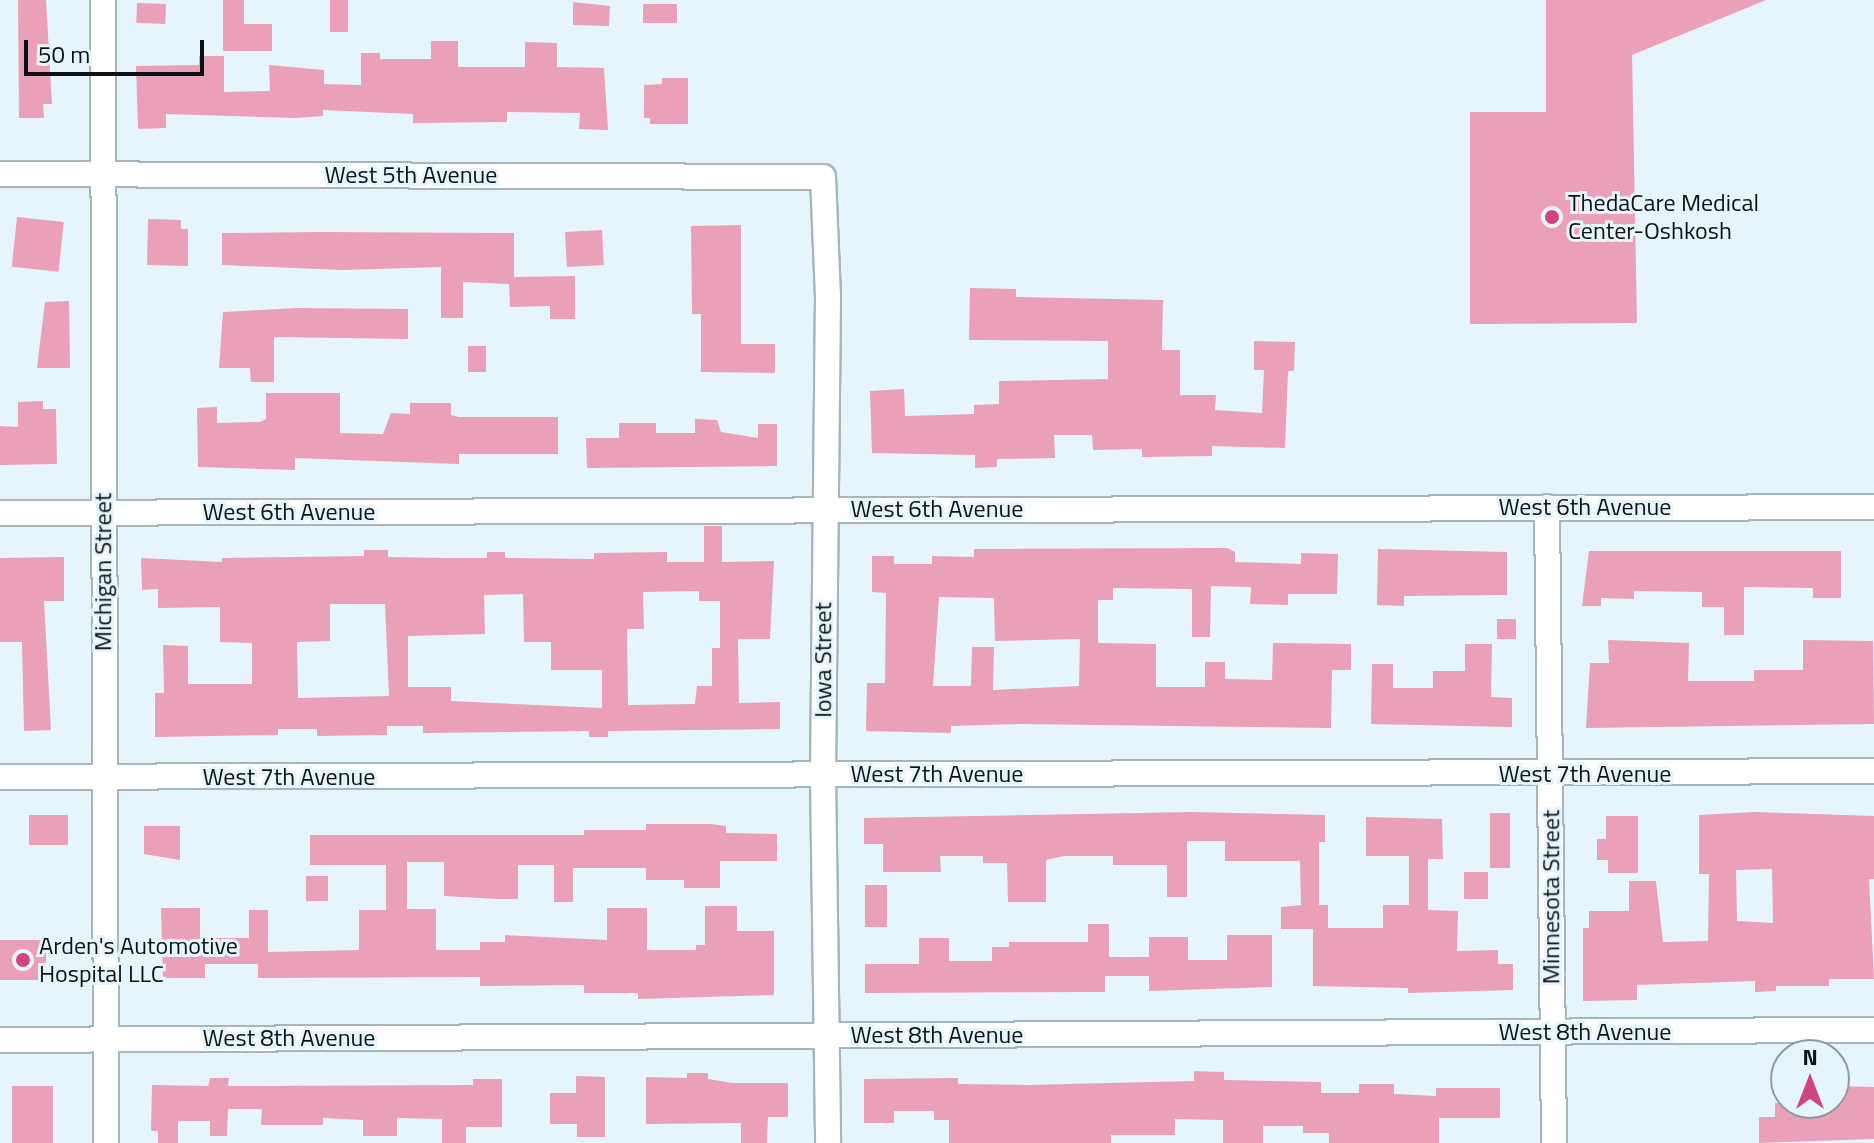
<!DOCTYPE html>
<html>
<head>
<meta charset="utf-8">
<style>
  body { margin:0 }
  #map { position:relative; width:1874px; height:1143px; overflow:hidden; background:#e6f5fb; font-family:"Titillium Web",sans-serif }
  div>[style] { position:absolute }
  .building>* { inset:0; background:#e9a0b8; transform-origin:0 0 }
  .roads { filter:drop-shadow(2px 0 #a6b5bb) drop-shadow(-2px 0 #a6b5bb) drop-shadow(0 2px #a6b5bb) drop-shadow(0 -2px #a6b5bb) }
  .minor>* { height:24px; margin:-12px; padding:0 12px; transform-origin:12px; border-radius:12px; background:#fff }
  .dots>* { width:22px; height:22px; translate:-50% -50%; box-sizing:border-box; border:4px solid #e6f5fb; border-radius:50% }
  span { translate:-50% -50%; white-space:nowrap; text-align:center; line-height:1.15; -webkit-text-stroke:6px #e6f5fb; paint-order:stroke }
  .street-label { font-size:24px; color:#0d1214 }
  .poi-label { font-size:24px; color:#0d1214 }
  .left { translate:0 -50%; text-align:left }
  .north { position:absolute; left:1770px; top:1039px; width:80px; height:80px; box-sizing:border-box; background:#e6f5fb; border:2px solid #8f9a9f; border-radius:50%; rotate:0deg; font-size:22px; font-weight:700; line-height:32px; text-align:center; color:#0d1214 }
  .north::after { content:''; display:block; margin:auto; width:28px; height:36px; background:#ce4580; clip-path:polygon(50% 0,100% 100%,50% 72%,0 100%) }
  .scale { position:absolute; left:24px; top:40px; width:180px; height:36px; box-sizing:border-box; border:4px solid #0d1214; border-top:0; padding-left:10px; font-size:24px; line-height:28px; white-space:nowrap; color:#0d1214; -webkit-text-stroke:6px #e6f5fb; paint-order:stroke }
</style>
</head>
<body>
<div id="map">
  <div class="building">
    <i style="clip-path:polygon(18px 0,46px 0,52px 104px,43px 104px,44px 118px,19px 118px)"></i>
    <i style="clip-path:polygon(223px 0,244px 0,244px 24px,272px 24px,272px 51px,223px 51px)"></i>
    <i style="left:330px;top:0;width:18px;height:32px"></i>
    <i style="clip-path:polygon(1546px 0,1766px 0,1632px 55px,1637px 323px,1470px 324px,1470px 112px,1546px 112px)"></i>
    <i style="clip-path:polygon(573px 2px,610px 6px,609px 26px,573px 25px)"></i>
    <i style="left:137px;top:3px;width:29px;height:20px;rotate:2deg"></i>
    <i style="left:677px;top:4px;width:19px;height:34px;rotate:90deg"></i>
    <i style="clip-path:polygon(431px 41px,458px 41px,458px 67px,525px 67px,525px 42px,557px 43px,557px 67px,604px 68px,608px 130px,579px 129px,580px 113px,507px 112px,507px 122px,413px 123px,413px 114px,323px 110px,323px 116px,295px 118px,166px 114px,166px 128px,138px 129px,136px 66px,199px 65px,199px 56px,224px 56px,224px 92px,270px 91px,269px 65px,324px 70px,324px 84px,361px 85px,361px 53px,380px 53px,380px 59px,431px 59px)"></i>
    <i style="clip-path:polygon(662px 78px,688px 78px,688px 124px,650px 124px,650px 118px,644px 118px,644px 85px,662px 84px)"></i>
    <i style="left:17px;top:217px;width:47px;height:50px;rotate:6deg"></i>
    <i style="clip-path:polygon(148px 219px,181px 220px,181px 229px,188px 229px,188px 266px,147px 265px)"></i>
    <i style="clip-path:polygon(741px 225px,741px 344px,775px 344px,775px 373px,701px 372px,701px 314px,692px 314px,691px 226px)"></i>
    <i style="left:602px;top:230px;width:35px;height:37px;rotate:87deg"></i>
    <i style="clip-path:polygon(322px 232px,514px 233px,514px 277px,575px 276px,575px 319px,550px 319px,550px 306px,510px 307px,509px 284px,463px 282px,463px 318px,441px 318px,441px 267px,343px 270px,222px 265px,222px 233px)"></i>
    <i style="clip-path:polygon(970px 288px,1016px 289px,1016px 297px,1163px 300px,1162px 350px,1180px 350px,1180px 395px,1216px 395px,1215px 410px,1262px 413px,1264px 370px,1254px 370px,1254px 341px,1295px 342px,1294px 371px,1288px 371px,1285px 448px,1212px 446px,1212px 456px,1142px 457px,1142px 449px,1093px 450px,1092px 435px,1054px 435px,1055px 458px,997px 459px,997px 467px,975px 468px,975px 455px,872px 453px,870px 391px,904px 389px,905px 416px,974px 414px,974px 405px,999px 404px,999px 381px,1108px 379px,1108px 341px,969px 340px)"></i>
    <i style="clip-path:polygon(69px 301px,70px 368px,37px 368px,45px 302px)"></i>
    <i style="clip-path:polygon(296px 308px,408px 309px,408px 339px,274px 337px,274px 382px,251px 382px,250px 368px,219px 368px,223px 312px)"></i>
    <i style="left:468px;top:346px;width:18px;height:26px"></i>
    <i style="clip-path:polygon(266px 393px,340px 393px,340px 433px,383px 434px,391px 413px,410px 414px,410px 403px,451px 403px,451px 415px,459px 417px,558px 417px,558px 454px,459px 454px,459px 464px,295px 458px,295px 470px,198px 467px,197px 408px,217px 407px,217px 423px,260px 422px,266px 419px)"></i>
    <i style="clip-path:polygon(43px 401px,43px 409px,56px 409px,57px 464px,0 465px,0 426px,18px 427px,18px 402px)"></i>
    <i style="clip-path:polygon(695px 419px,717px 420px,721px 432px,758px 438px,758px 424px,777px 424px,777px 466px,587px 468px,586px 438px,619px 438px,619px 423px,656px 423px,656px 433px,695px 433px)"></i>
    <i style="clip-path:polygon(evenodd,704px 526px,722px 526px,722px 562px,774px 561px,770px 639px,738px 639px,739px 703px,780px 702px,780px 729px,608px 731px,608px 737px,589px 737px,589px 731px,423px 733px,423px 726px,387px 726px,387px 735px,317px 736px,317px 729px,278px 729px,278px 735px,155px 737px,155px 693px,164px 693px,163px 645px,188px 646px,188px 684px,252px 684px,252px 643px,220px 642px,220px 607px,158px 608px,158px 589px,142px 590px,141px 558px,222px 562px,222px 558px,364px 556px,364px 550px,388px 550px,388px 557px,446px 558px,487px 558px,487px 552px,505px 552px,505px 558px,594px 559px,594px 553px,667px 552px,667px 562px,704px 562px,704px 526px,699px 591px,699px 601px,720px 601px,720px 648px,712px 648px,712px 686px,697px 686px,695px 704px,628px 705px,627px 629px,644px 629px,643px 592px,699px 591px,704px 526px,523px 594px,524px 642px,551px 642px,551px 670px,602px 670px,602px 708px,451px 701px,451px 687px,408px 687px,408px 636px,485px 634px,484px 595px,523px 594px,704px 526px,330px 604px,385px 604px,389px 696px,298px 698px,297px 642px,330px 641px,330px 604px)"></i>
    <i style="clip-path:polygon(evenodd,1227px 548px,1235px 552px,1235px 562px,1301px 564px,1301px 553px,1338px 554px,1337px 594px,1288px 594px,1288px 605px,1250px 604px,1251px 587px,1211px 586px,1210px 637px,1192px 637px,1192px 589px,1113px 588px,1113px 600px,1098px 600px,1098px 643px,1156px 644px,1156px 687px,1205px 687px,1205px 662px,1225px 662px,1225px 679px,1272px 680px,1273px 643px,1351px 644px,1351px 670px,1332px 670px,1331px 728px,1021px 724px,951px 726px,951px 733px,866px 731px,867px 683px,885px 683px,886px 593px,872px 592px,872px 556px,894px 556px,894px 564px,932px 564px,932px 556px,974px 557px,974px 549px,1227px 548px,939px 597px,994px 598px,995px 641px,1080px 639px,1079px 686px,993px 690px,994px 647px,972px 647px,971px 686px,933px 686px,939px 597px)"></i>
    <i style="clip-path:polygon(1378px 549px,1507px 552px,1507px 595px,1404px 596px,1404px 606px,1377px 605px)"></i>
    <i style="clip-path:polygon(1589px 551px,1841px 551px,1841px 598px,1813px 598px,1813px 588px,1744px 587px,1744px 635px,1724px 635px,1724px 607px,1702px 607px,1702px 592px,1634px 591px,1634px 599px,1601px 598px,1601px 606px,1582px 606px)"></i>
    <i style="clip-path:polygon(64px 557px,64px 601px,44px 601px,51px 730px,24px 731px,22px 642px,0 642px,0 558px)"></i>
    <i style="left:1497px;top:619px;width:19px;height:20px"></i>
    <i style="clip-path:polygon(1608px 640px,1689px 643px,1688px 681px,1754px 681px,1754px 670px,1803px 670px,1803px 640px,1873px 641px,1874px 724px,1586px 728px,1590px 663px,1609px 663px)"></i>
    <i style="clip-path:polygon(1465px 644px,1492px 644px,1491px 697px,1512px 698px,1512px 727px,1371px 724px,1372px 664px,1393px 664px,1393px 688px,1433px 688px,1433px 671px,1465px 671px)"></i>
    <i style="clip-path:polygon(1191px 812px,1325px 815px,1325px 842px,1319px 842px,1319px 905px,1328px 905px,1328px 928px,1383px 928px,1383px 905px,1409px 905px,1409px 856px,1366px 856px,1366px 817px,1442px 819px,1443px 859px,1428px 859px,1428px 910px,1458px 911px,1457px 951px,1498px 950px,1498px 964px,1513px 964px,1513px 990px,1408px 993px,1408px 988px,1313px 986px,1313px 929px,1281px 929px,1281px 907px,1301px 905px,1300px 861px,1225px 861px,1225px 841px,1187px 841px,1187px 897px,1167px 897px,1167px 865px,1113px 865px,1113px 856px,1064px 856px,1046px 860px,1046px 902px,1008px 902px,1007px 863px,983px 863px,983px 856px,940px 856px,941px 872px,883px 872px,883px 844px,864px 844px,864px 818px)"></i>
    <i style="clip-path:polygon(evenodd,1754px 812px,1874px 816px,1874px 879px,1869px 879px,1874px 979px,1829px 979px,1829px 986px,1776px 986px,1776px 991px,1755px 992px,1755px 981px,1637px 985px,1637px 1000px,1583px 1001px,1583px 928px,1589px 928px,1589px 911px,1629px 911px,1629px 881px,1656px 881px,1663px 942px,1708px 941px,1709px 874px,1699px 874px,1699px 815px,1754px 812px,1772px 869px,1773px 923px,1737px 921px,1736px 870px,1772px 869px)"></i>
    <i style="left:1490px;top:813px;width:20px;height:55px"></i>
    <i style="left:29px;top:815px;width:39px;height:30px"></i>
    <i style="clip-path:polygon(1606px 816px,1638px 816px,1638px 873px,1608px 873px,1608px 860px,1597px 860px,1597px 839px,1606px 839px)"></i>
    <i style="clip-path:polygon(646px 824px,711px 824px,726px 826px,726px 833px,777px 834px,777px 861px,720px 861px,720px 888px,684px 888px,684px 880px,646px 880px,646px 868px,573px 868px,573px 902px,554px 902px,554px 865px,518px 865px,518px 899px,498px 899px,444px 896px,444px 862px,407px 862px,407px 909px,436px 909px,436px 950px,480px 950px,480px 942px,505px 942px,505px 935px,607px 940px,607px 908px,647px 908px,647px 950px,696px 950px,696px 945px,705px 945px,705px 906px,737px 906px,737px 931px,774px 931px,774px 995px,638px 999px,638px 993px,584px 993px,584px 985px,480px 986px,480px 977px,258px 978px,258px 964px,205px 964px,205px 978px,163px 978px,161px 908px,200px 908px,200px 938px,249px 938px,249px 910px,268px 910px,268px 952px,359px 950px,359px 910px,386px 910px,386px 865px,310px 865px,310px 835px,584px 835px,584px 830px,646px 830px)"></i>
    <i style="clip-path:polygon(144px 826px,180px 826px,180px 860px,144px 854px)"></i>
    <i style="left:1464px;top:872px;width:24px;height:27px"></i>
    <i style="left:306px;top:876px;width:22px;height:25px"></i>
    <i style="left:865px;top:885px;width:22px;height:42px"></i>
    <i style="clip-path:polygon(1088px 924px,1109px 924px,1109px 957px,1149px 957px,1149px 937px,1188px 937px,1188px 960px,1227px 960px,1227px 935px,1272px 935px,1272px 987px,1149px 991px,1149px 976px,1105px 976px,1105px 992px,865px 993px,865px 964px,919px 964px,919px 938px,949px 938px,949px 961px,992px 961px,992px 947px,1009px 947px,1009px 942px,1088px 942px)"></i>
    <i style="left:0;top:940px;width:46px;height:40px"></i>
    <i style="clip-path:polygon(1194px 1071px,1224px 1072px,1224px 1080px,1321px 1082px,1321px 1093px,1359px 1093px,1359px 1084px,1394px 1084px,1394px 1094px,1436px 1096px,1436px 1088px,1500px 1088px,1500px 1118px,1439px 1118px,1439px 1143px,1329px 1143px,1329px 1133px,1303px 1133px,1303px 1126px,1263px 1126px,1263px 1143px,1223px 1143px,1223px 1120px,1175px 1119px,1175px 1135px,1111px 1135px,1111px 1143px,949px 1143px,949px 1120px,934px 1120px,934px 1111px,894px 1111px,894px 1123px,864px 1123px,864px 1079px,958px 1078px,958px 1084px,1027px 1085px,1194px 1081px)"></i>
    <i style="clip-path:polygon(687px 1073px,708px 1073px,708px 1079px,732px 1083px,788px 1083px,788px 1117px,768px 1117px,767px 1143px,741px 1143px,741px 1123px,646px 1124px,646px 1077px,687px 1078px)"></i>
    <i style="clip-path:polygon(576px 1076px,605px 1077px,605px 1137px,577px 1137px,577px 1124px,550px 1124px,550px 1093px,576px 1093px)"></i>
    <i style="clip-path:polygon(210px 1078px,229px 1078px,228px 1086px,473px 1085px,473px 1079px,502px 1079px,502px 1127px,466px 1127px,466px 1143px,442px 1143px,442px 1119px,397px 1118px,397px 1136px,363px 1136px,363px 1120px,323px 1118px,323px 1125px,261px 1125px,262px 1109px,228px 1109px,227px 1136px,210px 1136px,210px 1121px,178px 1121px,178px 1143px,158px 1143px,158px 1131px,151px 1131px,152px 1085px,208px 1086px)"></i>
    <i style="left:12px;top:1086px;width:41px;height:57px"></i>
    <i style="clip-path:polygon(1834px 1086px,1874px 1087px,1874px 1139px,1759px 1143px,1759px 1117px,1775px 1117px,1775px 1103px,1834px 1103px)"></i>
  </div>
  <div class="roads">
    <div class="minor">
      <i style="left:103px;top:0;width:1143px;rotate:89.85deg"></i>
      <i style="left:0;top:174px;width:823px;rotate:0.21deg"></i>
      <i style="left:823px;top:177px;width:120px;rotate:87.6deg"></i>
      <i style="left:828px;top:297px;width:478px;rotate:90.6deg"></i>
      <i style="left:823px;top:775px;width:368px;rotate:89.2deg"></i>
      <i style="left:1547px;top:507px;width:636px;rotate:89.37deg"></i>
      <i style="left:0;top:513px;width:1874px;rotate:-0.18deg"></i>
      <i style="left:0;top:777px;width:1874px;rotate:-0.18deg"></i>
      <i style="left:0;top:1040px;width:1874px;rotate:-0.31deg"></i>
    </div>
  </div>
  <div class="dots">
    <i style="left:1552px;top:217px;background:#ce4580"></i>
    <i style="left:23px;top:960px;background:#ce4580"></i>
  </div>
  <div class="street-label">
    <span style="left:411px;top:175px">West 5th Avenue</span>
    <span style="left:1585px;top:507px">West 6th Avenue</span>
    <span style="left:937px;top:509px">West 6th Avenue</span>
    <span style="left:289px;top:512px">West 6th Avenue</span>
    <span style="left:103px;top:572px;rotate:-90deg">Michigan Street</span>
    <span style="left:823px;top:660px;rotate:-90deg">Iowa Street</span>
    <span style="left:937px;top:774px">West 7th Avenue</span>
    <span style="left:1585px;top:774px">West 7th Avenue</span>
    <span style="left:289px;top:777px">West 7th Avenue</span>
    <span style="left:1551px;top:897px;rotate:-90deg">Minnesota Street</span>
    <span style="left:1585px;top:1032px">West 8th Avenue</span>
    <span style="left:937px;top:1035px">West 8th Avenue</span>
    <span style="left:289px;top:1038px">West 8th Avenue</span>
  </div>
  <div class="poi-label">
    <span class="left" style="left:1568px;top:217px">ThedaCare Medical<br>Center-Oshkosh</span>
    <span class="left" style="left:39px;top:960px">Arden's Automotive<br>Hospital LLC</span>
  </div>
  <div class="north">N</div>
  <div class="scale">50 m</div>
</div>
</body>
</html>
